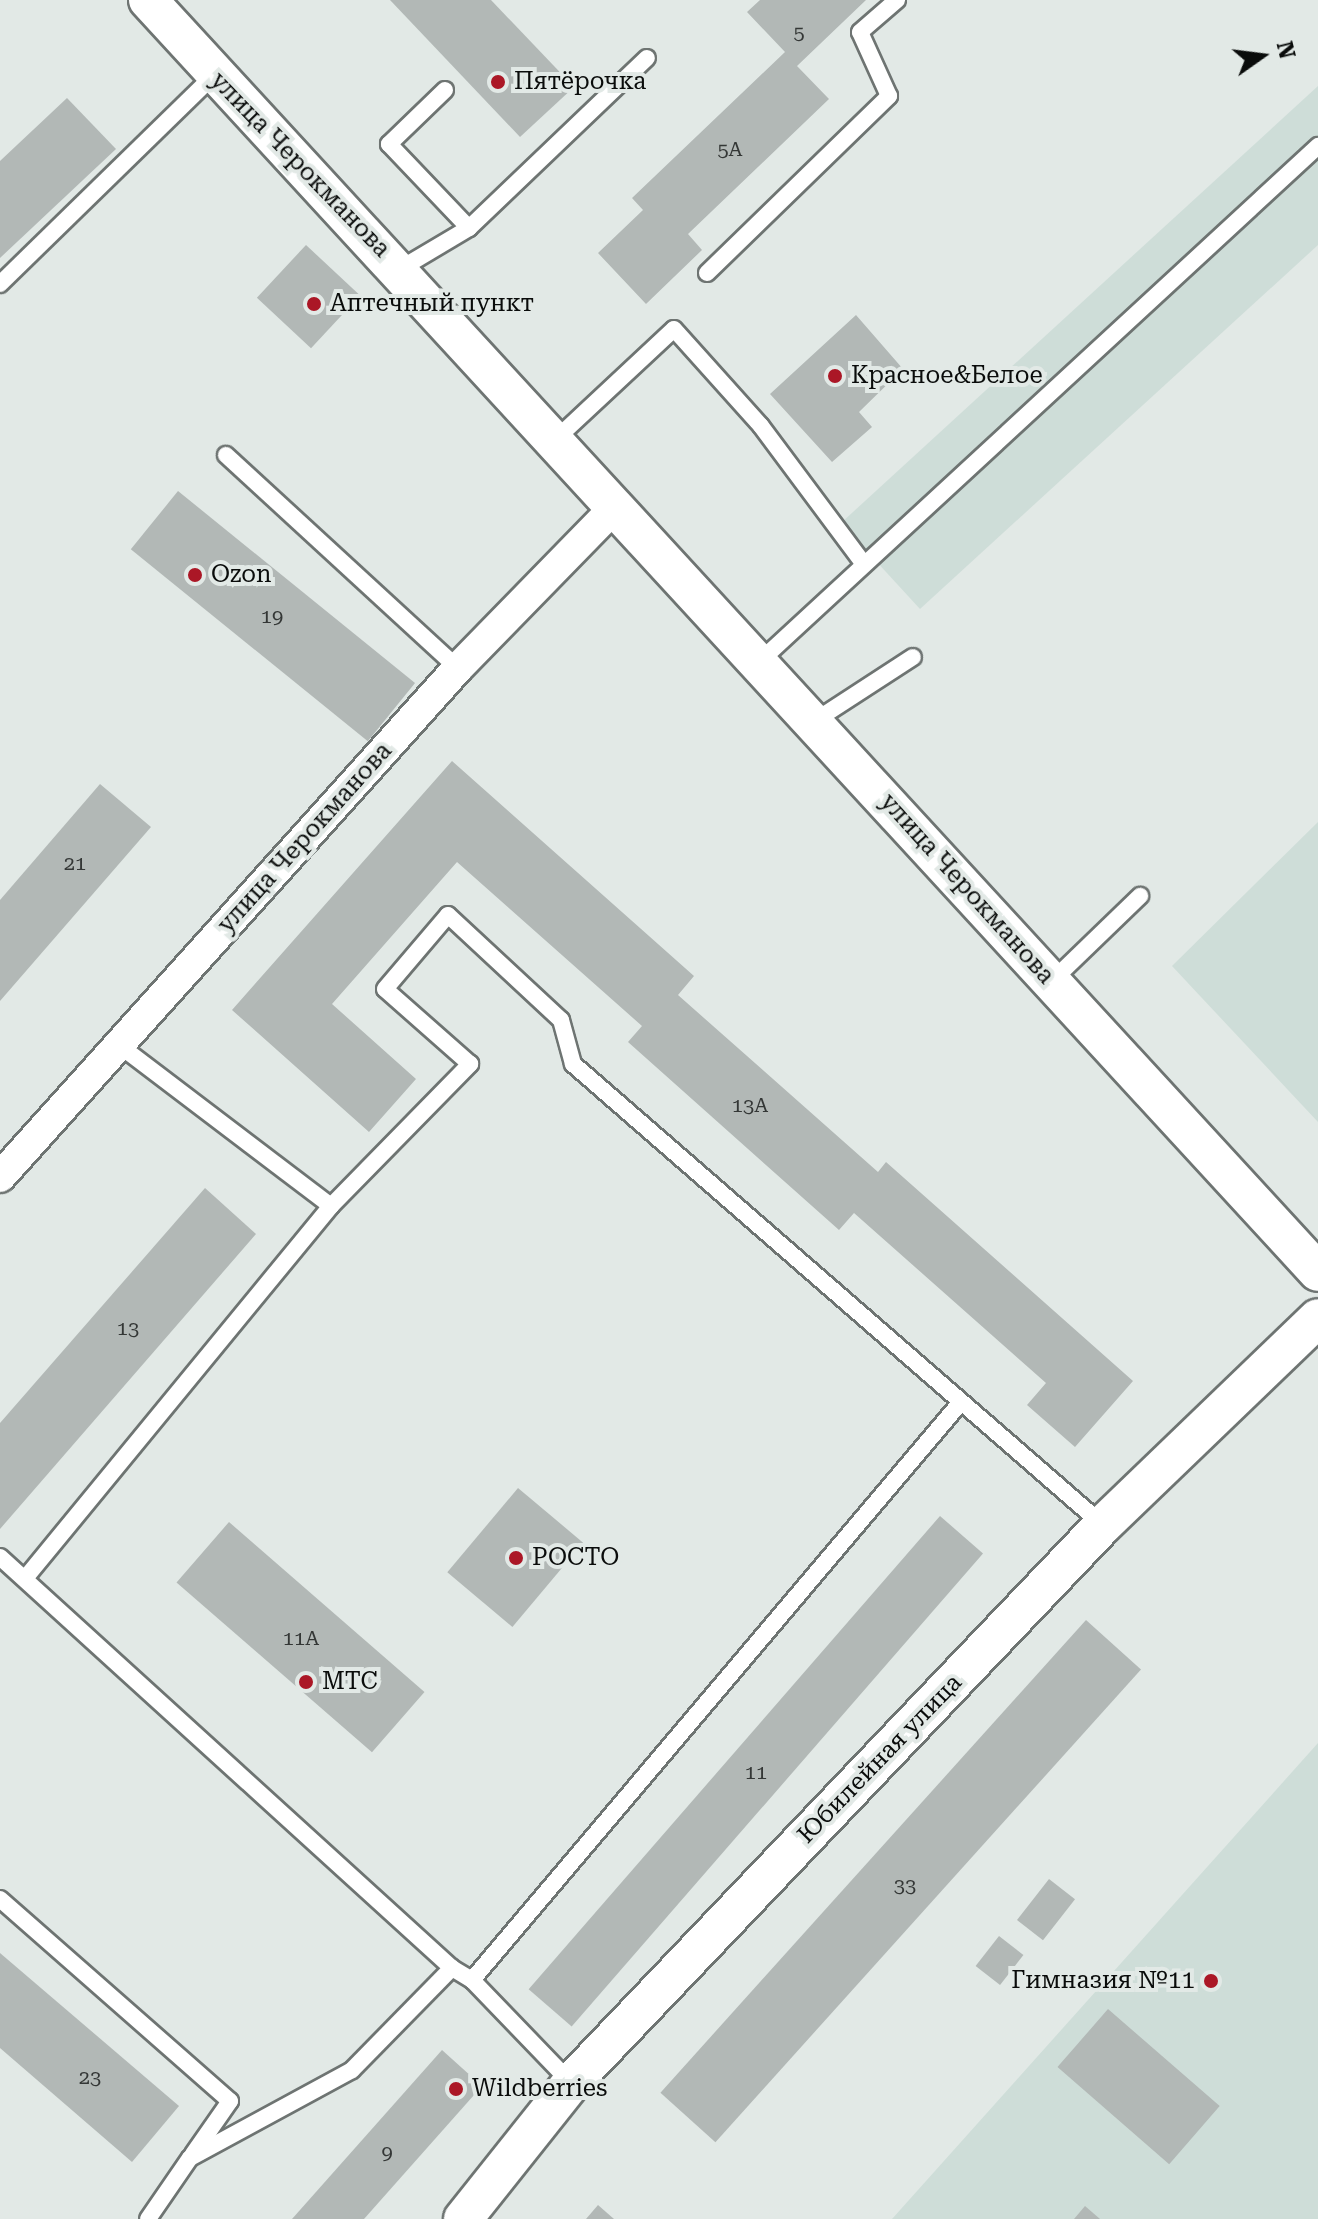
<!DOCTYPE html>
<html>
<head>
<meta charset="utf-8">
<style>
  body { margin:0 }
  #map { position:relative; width:1318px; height:2219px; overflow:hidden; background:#e2e9e6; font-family:"Roboto Serif",serif }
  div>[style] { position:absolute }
  .built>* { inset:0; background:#ceddd8 }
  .building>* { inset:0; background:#b2b8b6; transform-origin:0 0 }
  .roads { filter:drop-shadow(2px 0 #6e7472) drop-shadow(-2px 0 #6e7472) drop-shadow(0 2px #6e7472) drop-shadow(0 -2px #6e7472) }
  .service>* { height:16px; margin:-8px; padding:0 8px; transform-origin:8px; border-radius:8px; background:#fff }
  .minor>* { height:30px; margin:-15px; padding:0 15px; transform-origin:15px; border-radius:15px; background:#fff }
  .tertiary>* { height:38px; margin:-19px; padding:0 19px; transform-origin:19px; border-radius:19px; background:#fff }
  .dots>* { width:22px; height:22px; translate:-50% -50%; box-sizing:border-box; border:4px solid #e2e9e6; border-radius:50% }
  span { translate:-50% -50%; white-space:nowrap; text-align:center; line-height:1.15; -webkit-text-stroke:8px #e2e9e6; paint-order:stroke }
  .number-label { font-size:20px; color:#343736 }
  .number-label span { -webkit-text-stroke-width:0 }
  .poi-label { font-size:24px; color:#0a0c0b }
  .left { translate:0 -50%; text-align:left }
  .right { translate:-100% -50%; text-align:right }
  .street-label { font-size:24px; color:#0a0c0b }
  .north { position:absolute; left:1222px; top:16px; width:80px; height:80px; -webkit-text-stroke:6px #e2e9e6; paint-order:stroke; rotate:76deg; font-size:22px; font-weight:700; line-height:32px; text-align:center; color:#0a0c0b }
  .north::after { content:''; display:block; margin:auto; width:28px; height:36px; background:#0a0c0b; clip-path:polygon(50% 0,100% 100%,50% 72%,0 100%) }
</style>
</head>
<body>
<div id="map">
  <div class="built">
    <i style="clip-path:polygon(1318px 86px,1318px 245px,920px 609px,841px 523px)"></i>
    <i style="clip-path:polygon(1318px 822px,1318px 1122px,1172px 966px)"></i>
    <i style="clip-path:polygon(1318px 1743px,1318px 2219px,892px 2219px)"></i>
  </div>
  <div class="building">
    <i style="clip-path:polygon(390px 0,491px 0,574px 87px,520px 137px)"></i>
    <i style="clip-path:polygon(760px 0,866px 0,797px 66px,829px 99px,688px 234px,702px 250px,646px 304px,598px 253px,643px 210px,632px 198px,785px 52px,747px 12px)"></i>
    <i style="clip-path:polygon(67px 98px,116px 149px,0 258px,0 161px)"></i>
    <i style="left:306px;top:245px;width:74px;height:72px;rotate:43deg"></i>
    <i style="clip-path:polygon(856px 315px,903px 369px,859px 412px,872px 427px,832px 462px,770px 394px)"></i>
    <i style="left:178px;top:491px;width:305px;height:75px;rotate:39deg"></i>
    <i style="clip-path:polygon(452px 761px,694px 976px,678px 995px,878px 1172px,886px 1162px,1133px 1381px,1075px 1447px,1027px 1405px,1046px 1383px,854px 1213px,839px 1230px,628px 1042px,642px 1026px,457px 862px,332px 1004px,416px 1079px,369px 1132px,232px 1010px)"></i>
    <i style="clip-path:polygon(100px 784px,151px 827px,0 1001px,0 900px)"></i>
    <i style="clip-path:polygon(205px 1188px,256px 1234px,0 1529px,0 1423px)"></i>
    <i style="left:518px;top:1488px;width:85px;height:110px;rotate:40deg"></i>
    <i style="left:940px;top:1516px;width:57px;height:627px;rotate:41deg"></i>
    <i style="left:229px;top:1522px;width:259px;height:80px;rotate:41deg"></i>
    <i style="left:1086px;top:1620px;width:74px;height:636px;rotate:42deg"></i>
    <i style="left:1049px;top:1879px;width:33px;height:52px;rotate:38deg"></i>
    <i style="left:999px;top:1936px;width:31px;height:38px;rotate:38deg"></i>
    <i style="clip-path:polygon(0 1953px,179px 2106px,132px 2162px,0 2048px)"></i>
    <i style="left:1108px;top:2009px;width:148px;height:77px;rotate:41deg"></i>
    <i style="clip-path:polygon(442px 2050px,482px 2086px,364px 2219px,292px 2219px)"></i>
    <i style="clip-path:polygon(598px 2205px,614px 2219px,586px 2219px)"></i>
    <i style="clip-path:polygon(1085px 2206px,1100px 2219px,1074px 2219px)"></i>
  </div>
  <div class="roads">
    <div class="service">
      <i style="left:445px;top:90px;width:78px;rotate:136deg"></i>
      <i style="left:389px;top:144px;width:116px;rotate:46.4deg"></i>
      <i style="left:469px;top:228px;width:246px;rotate:-43.7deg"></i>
      <i style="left:400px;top:269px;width:80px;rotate:-30.7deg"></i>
      <i style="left:707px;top:273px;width:254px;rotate:-44.2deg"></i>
      <i style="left:889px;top:96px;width:70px;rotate:-114.4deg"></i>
      <i style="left:860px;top:32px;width:49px;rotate:-40.9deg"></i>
      <i style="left:0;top:284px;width:299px;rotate:-44.3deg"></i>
      <i style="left:556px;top:439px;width:161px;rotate:-43deg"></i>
      <i style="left:674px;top:329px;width:130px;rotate:48.1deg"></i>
      <i style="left:761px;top:426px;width:171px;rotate:53.3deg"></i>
      <i style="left:226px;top:455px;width:315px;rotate:42.6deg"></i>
      <i style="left:759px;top:662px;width:761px;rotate:-42.71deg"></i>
      <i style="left:813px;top:722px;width:119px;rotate:-33deg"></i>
      <i style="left:1051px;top:982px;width:124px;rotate:-44deg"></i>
      <i style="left:331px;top:1206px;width:199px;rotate:-45.6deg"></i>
      <i style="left:470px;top:1064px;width:113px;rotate:-138.6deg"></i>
      <i style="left:385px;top:989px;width:97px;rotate:-49.6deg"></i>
      <i style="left:448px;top:915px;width:154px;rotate:42.9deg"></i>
      <i style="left:561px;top:1020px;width:46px;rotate:74.7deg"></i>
      <i style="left:573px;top:1064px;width:702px;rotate:41.02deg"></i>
      <i style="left:0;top:1557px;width:611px;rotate:42.28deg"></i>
      <i style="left:452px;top:1968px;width:23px;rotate:31deg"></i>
      <i style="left:472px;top:1980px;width:143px;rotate:46.1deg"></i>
      <i style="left:27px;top:1576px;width:479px;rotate:-50.6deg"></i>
      <i style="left:331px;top:1206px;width:266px;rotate:-142.8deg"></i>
      <i style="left:0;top:1899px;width:306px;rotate:41.3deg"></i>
      <i style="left:230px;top:2101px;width:65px;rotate:124.9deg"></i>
      <i style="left:472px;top:1980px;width:757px;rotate:-49.77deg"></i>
      <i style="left:148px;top:2219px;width:74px;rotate:-55.5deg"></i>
      <i style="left:190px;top:2158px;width:184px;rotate:-28.5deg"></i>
      <i style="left:352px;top:2070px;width:143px;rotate:-45.6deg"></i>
    </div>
    <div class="minor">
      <i style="left:0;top:1177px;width:685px;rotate:-48.02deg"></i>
      <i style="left:458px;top:668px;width:228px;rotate:-45.7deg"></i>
    </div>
    <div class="tertiary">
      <i style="left:148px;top:0;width:1728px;rotate:47.39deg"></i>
      <i style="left:463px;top:2219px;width:174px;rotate:-51.5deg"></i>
      <i style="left:571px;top:2083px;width:771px;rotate:-46.37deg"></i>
      <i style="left:1103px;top:1525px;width:298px;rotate:-43.9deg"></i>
    </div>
  </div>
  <div class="dots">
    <i style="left:498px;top:82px;background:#ab1726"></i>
    <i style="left:314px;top:304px;background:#ab1726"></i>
    <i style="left:835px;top:376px;background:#ab1726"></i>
    <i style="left:195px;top:575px;background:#ab1726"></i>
    <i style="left:516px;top:1558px;background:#ab1726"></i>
    <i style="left:306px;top:1682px;background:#ab1726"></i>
    <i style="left:1211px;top:1981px;background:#ab1726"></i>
    <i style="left:456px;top:2089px;background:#ab1726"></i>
  </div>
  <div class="number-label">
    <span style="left:799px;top:32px">5</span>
    <span style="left:730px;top:149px">5А</span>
    <span style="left:272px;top:616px">19</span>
    <span style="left:75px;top:863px">21</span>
    <span style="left:750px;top:1105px">13А</span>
    <span style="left:128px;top:1328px">13</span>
    <span style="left:301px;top:1638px">11А</span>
    <span style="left:756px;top:1772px">11</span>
    <span style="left:905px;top:1885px">33</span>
    <span style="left:90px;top:2077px">23</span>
    <span style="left:387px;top:2152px">9</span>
  </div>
  <div class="poi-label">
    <span class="left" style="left:514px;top:82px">Пятёрочка</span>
    <span class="left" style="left:330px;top:304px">Аптечный пункт</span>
    <span class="left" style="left:851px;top:376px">Красное&amp;Белое</span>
    <span class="left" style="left:211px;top:575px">Ozon</span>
    <span class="left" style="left:532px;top:1558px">РОСТО</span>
    <span class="left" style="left:322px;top:1682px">МТС</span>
    <span class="right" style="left:1195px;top:1981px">Гимназия №11</span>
    <span class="left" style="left:472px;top:2089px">Wildberries</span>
  </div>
  <div class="street-label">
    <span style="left:300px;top:165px;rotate:46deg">улица Черокманова</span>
    <span style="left:305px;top:838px;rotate:-48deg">улица Черокманова</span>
    <span style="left:967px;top:889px;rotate:48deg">улица Черокманова</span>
    <span style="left:880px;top:1759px;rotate:-46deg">Юбилейная улица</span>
  </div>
  <div class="north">N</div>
</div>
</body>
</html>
